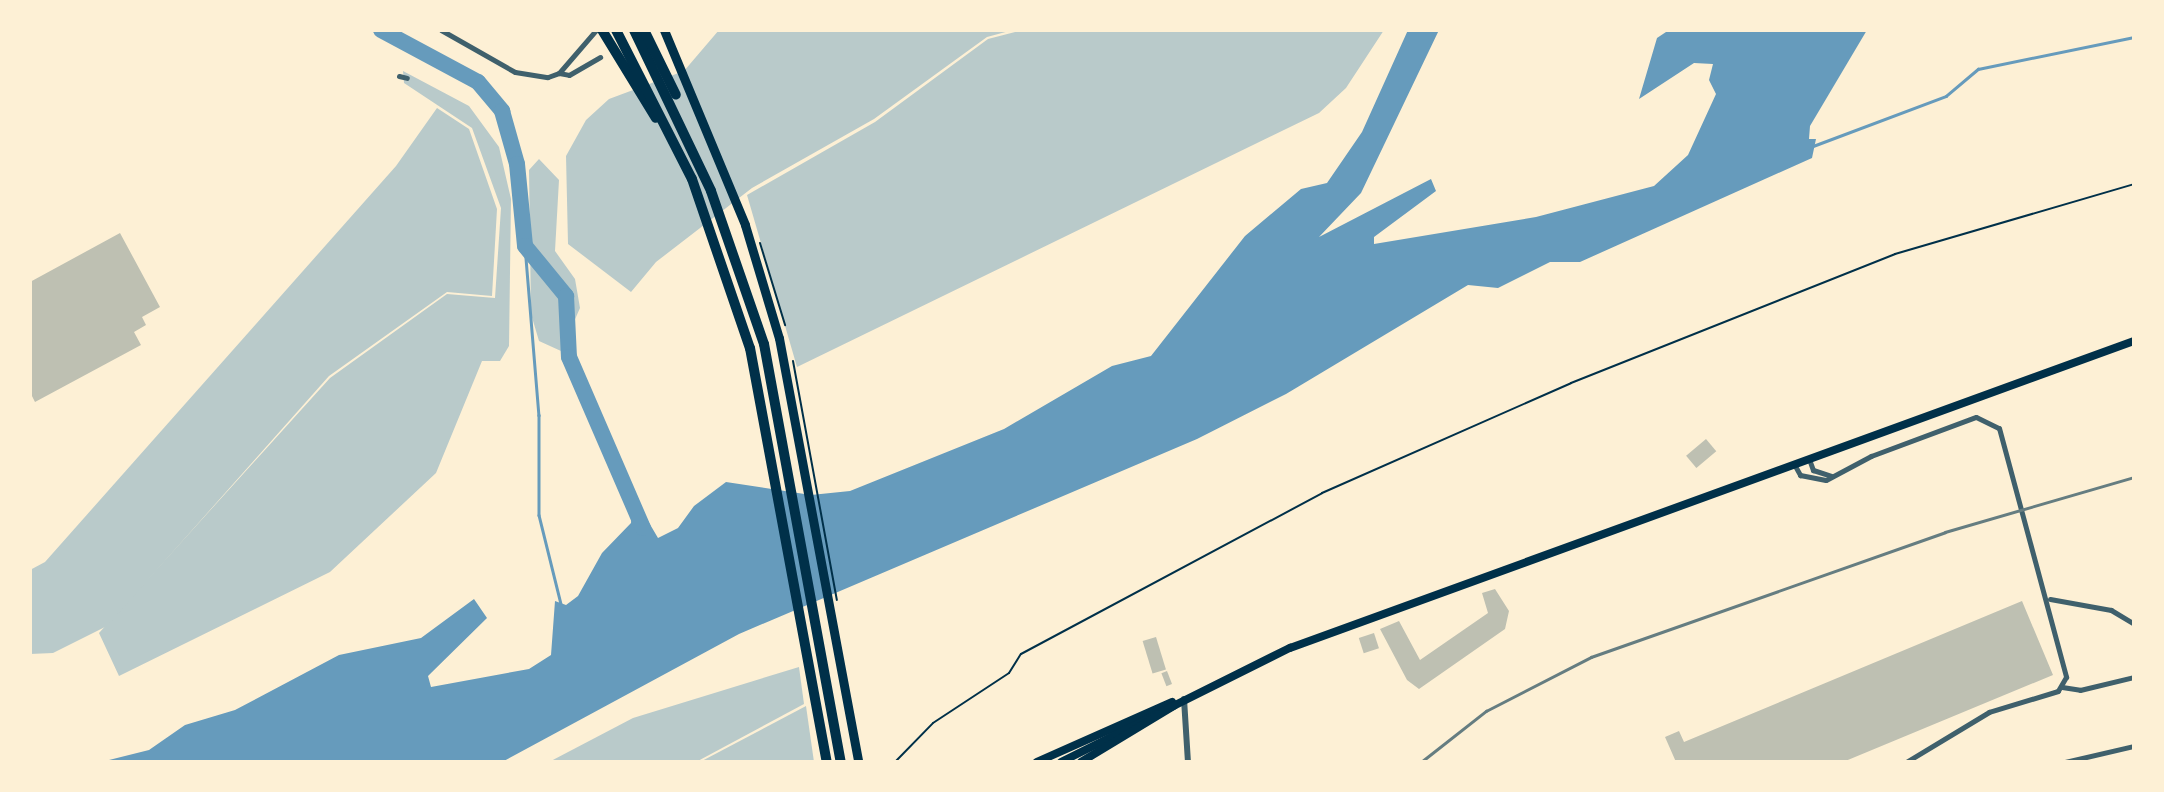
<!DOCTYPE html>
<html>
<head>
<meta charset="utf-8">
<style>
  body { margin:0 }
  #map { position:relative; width:2164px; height:792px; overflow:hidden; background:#fdf0d5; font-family:"DM Sans",sans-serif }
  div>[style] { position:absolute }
  .green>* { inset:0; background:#b9caca }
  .water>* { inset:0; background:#669bbc }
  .stream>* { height:2.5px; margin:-1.25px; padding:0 1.25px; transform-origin:1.25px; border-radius:1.25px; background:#669bbc }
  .river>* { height:16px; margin:-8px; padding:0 8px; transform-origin:8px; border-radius:8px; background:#669bbc }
  .building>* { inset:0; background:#bec0b2; transform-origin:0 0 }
  .path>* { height:2px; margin:-1px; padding:0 1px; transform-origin:1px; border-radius:1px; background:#003049 }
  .minor>* { height:5px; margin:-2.5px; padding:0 2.5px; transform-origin:2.5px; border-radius:2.5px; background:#3f606c }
  .tertiary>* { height:6px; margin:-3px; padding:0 3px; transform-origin:3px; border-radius:3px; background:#3f606c }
  .primary>* { height:8px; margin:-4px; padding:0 4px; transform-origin:4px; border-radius:4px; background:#003049 }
  .trunk>* { height:9px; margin:-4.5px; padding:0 4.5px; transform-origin:4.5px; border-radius:4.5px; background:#003049 }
  .motorway>* { height:10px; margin:-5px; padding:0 5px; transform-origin:5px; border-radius:5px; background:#003049 }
  .rail>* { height:2.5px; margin:-1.25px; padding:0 1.25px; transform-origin:1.25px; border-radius:1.25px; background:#657d81 }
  span { translate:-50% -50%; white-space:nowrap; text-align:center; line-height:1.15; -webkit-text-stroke:7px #fdf0d5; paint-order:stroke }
  .frame { position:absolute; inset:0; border:32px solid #fdf0d5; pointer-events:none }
</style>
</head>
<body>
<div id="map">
  <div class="green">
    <i style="clip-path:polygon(719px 30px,1013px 30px,987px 37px,874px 119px,752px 188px,656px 262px,631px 292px,568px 244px,566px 156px,586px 120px,609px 99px,684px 71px)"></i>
    <i style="clip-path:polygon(1023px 30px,1384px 30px,1346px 88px,1319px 113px,797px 367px,747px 195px,875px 122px,988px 39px)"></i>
    <i style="clip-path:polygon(403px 71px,469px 106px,499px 147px,511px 199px,509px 346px,500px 361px,482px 361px,436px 473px,330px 572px,119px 676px,99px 633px,330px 378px,447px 294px,495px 298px,501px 208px,472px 128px,404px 83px)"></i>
    <i style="clip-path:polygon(437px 108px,469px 129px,497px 209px,492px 296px,447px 292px,329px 376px,107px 626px,53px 653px,30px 654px,30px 570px,45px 562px,396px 166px)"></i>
    <i style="clip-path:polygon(539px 159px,559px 180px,555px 251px,575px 279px,580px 308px,561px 351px,539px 341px,531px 314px,529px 170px)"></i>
    <i style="clip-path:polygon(799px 667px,804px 704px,696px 762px,549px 762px,633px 718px)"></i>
    <i style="clip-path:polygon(806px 706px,814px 762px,700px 762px)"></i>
  </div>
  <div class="water">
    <i style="clip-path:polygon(1408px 30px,1439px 30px,1361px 193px,1319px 237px,1431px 179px,1436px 191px,1374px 237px,1374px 244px,1536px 217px,1654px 186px,1688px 155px,1716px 94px,1709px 80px,1713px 64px,1694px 63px,1639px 99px,1657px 38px,1669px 30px,1867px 30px,1810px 126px,1809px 139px,1816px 139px,1812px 158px,1580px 262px,1550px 262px,1498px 288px,1468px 285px,1286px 394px,1197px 439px,739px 634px,502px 762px,101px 762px,149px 750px,185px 725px,235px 710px,339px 655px,421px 638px,474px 599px,487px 618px,428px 676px,431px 687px,529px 669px,551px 655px,555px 601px,566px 605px,578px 596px,602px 553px,631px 523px,632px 512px,641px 509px,658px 538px,678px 528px,694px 506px,726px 482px,811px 495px,850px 491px,1004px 429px,1112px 366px,1151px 356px,1245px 236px,1301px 189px,1327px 183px,1362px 132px)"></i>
  </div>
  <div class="stream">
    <i style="left:1813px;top:146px;width:142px;rotate:-20.6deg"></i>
    <i style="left:1946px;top:96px;width:42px;rotate:-40.2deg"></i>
    <i style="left:1978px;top:69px;width:159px;rotate:-11.6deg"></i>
    <i style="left:525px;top:246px;width:170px;rotate:85.3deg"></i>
    <i style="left:539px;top:415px;width:100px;rotate:90deg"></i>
    <i style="left:539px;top:515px;width:92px;rotate:76.1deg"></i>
  </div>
  <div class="river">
    <i style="left:381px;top:30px;width:110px;rotate:28.2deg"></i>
    <i style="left:478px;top:82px;width:38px;rotate:50deg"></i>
    <i style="left:502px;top:111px;width:55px;rotate:74.2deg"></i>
    <i style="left:517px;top:164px;width:82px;rotate:84.4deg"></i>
    <i style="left:525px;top:246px;width:65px;rotate:50.6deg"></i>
    <i style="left:566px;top:296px;width:61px;rotate:87.2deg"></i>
    <i style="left:569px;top:357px;width:186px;rotate:66.6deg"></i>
  </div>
  <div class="building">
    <i style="clip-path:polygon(120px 233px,160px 307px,142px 317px,146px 325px,134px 332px,141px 345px,35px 402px,30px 392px,30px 282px)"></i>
    <i style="left:1706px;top:439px;width:16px;height:26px;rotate:50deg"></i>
    <i style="clip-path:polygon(1495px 589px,1509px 611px,1505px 629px,1419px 689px,1407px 680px,1380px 629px,1399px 621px,1420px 660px,1488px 613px,1482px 593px)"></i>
    <i style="clip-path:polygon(2022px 601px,2053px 675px,1843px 762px,1676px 762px,1665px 737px,1679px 731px,1684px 742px)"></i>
    <i style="left:1374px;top:633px;width:16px;height:16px;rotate:72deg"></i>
    <i style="left:1156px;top:637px;width:34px;height:14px;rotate:73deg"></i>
    <i style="left:1167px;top:671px;width:14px;height:6px;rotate:69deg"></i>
  </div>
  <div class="path">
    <i style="left:760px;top:243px;width:86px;rotate:73deg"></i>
    <i style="left:793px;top:361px;width:243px;rotate:79.6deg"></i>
    <i style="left:895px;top:762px;width:54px;rotate:-45.7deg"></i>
    <i style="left:933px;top:723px;width:91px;rotate:-33.3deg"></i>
    <i style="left:1009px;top:673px;width:22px;rotate:-58deg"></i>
    <i style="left:1021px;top:654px;width:341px;rotate:-28.1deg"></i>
    <i style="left:1322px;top:493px;width:272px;rotate:-23.8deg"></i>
    <i style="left:1571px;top:383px;width:349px;rotate:-21.7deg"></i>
    <i style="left:1895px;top:254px;width:249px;rotate:-16.3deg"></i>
  </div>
  <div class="minor">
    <i style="left:441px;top:30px;width:85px;rotate:29.6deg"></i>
    <i style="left:515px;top:72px;width:33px;rotate:9deg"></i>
    <i style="left:548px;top:77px;width:12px;rotate:-20deg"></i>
    <i style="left:559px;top:73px;width:57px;rotate:-49.3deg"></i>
    <i style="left:559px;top:73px;width:10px;rotate:11deg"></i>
    <i style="left:569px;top:75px;width:36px;rotate:-30deg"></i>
    <i style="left:399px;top:76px;width:8px;rotate:14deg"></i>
    <i style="left:1809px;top:459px;width:12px;rotate:70deg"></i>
    <i style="left:1813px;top:470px;width:19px;rotate:18deg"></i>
    <i style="left:1794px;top:464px;width:13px;rotate:61deg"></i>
    <i style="left:1800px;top:475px;width:26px;rotate:11deg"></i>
    <i style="left:1826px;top:480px;width:51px;rotate:-28.1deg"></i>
    <i style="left:1871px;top:456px;width:112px;rotate:-20.4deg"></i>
    <i style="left:1976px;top:417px;width:25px;rotate:26deg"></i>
    <i style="left:1999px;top:428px;width:258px;rotate:74.9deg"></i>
    <i style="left:2066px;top:677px;width:16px;rotate:120deg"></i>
    <i style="left:2058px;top:691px;width:72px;rotate:163.1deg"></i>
    <i style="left:1989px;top:712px;width:97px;rotate:148.9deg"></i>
    <i style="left:2050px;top:599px;width:62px;rotate:10.2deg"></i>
    <i style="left:2111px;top:610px;width:27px;rotate:31deg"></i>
    <i style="left:2062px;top:687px;width:18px;rotate:9deg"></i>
    <i style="left:2080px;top:690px;width:56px;rotate:-13.5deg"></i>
    <i style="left:2065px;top:762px;width:71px;rotate:-13.1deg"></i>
  </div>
  <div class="tertiary">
    <i style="left:1184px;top:699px;width:63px;rotate:86.4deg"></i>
  </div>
  <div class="primary">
    <i style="left:1037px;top:762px;width:148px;rotate:-24deg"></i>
    <i style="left:1061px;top:762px;width:256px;rotate:-26.5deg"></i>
    <i style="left:1290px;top:648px;width:898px;rotate:-19.99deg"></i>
    <i style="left:1081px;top:762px;width:109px;rotate:-31.1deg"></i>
  </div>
  <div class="trunk">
    <i style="left:664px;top:30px;width:211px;rotate:67.4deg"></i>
    <i style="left:745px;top:225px;width:118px;rotate:73.3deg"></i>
    <i style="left:779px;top:338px;width:431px;rotate:79.4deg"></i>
  </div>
  <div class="motorway">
    <i style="left:602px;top:30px;width:103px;rotate:58.5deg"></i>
    <i style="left:616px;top:30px;width:167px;rotate:63deg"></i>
    <i style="left:692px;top:179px;width:179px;rotate:71.1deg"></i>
    <i style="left:750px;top:348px;width:421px;rotate:79.5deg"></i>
    <i style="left:634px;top:30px;width:178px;rotate:64.4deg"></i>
    <i style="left:711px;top:191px;width:162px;rotate:70.9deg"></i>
    <i style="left:764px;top:344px;width:425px;rotate:79.6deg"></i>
    <i style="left:644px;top:30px;width:72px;rotate:63.8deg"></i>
  </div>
  <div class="rail">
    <i style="left:1421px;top:762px;width:83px;rotate:-38.1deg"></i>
    <i style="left:1486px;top:711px;width:118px;rotate:-27.2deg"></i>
    <i style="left:1591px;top:657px;width:375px;rotate:-19.4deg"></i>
    <i style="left:1945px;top:532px;width:197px;rotate:-16.2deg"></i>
  </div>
  <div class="frame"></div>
</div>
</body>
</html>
